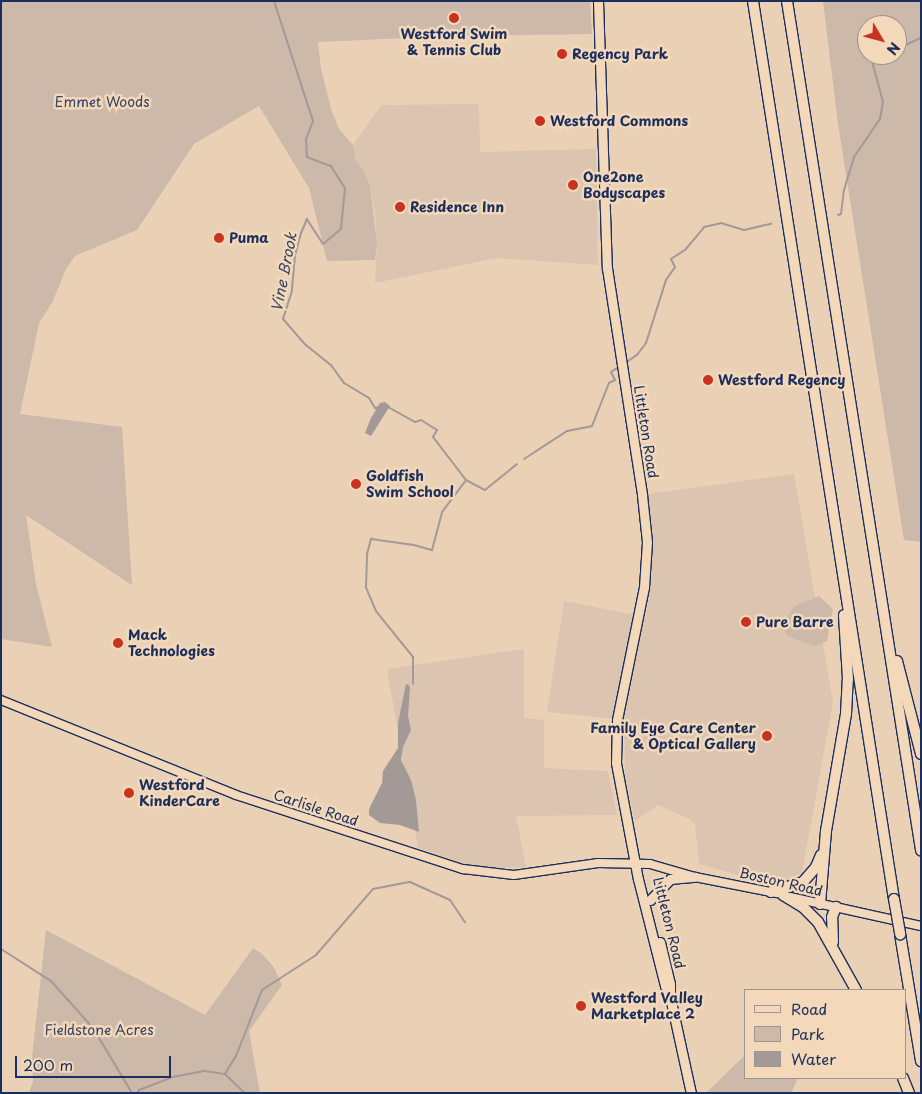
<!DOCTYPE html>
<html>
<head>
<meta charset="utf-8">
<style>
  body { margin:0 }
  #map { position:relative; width:922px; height:1094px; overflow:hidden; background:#ead1b6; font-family:"Playpen Sans",sans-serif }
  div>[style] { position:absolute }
  .built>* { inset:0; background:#dbc5b0 }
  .green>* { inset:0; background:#ccb9a9 }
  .water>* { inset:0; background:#a39997 }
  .stream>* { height:2px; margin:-1px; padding:0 1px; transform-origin:1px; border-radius:1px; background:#a39997 }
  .roads { filter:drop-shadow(1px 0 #1b2f5e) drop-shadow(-1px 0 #1b2f5e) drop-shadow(0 1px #1b2f5e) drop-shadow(0 -1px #1b2f5e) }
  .secondary>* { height:8px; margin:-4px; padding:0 4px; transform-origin:4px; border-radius:4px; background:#f3d8ba }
  .primary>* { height:9px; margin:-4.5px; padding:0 4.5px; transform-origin:4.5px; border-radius:4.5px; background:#f3d8ba }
  .highway>* { height:10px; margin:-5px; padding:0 5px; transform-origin:5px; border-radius:5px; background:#f3d8ba }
  .bridges { filter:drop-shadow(1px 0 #1b2f5e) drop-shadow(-1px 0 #1b2f5e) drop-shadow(0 1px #1b2f5e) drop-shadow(0 -1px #1b2f5e) }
  .highway-bridge>* { height:10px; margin:-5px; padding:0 5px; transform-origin:5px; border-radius:5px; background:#f3d8ba }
  .dots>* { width:14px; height:14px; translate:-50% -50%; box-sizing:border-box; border:2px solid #f3d8ba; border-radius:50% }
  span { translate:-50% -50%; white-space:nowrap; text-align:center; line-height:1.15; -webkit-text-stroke:5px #f3d8ba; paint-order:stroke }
  .poi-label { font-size:14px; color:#1b2f5e; font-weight:700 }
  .left { translate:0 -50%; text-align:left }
  .right { translate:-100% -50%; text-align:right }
  .park-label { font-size:14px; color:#364469 }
  .street-label { font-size:14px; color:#1b2f5e }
  .water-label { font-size:15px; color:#364469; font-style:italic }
  .frame { position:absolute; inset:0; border:2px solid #1b2f5e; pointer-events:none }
  .legend { position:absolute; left:744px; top:989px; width:162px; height:90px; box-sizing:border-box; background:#f3d8ba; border:1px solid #9d9495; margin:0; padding:6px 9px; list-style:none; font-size:15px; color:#1b2f5e }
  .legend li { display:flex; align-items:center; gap:10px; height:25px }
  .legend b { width:25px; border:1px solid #9d9495 }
  .north { position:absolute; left:857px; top:15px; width:50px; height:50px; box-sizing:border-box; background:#f3d8ba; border:1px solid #9d9495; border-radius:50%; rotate:127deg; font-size:14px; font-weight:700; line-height:20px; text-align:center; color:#1b2f5e }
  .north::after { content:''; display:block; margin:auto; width:18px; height:22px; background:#c8321e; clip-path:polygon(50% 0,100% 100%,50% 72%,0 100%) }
  .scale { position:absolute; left:15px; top:1056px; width:156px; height:22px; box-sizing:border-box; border:2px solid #1b2f5e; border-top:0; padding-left:6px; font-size:15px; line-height:18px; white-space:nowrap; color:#1b2f5e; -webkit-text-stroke:4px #f3d8ba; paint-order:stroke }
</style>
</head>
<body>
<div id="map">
  <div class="built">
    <i style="clip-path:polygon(479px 104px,480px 152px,596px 149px,598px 265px,497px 258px,375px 283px,377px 243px,375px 214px,370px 186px,365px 173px,356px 160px,353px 145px,381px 105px)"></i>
    <i style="clip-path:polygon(794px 474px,833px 702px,802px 873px,782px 883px,752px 879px,699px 864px,695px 824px,691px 822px,692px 820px,658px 805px,635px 821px,625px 777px,624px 720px,547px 712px,564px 601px,646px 617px,652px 572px,648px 494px)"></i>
    <i style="clip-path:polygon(524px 649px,524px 718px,544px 720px,544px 768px,608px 771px,617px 815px,516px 816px,526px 867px,494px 868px,467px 864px,418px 848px,387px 669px)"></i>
  </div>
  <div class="green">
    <i style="clip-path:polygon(1px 1px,590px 1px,592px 34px,450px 36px,318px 42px,321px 69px,332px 112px,339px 129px,353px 145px,356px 160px,365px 173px,370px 186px,377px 243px,375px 260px,327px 261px,309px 188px,259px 106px,194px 144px,137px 230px,75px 256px,66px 269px,52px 303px,39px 323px,20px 414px,122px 427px,132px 585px,26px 515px,36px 584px,52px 647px,1px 639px)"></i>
    <i style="clip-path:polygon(evenodd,823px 1px,921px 1px,921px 542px,904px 540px,838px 124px,823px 1px,867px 25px,897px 25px,897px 55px,867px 55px,867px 25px)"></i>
    <i style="clip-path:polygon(819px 596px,833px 609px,827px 641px,814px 646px,788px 636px,783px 628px,791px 610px,797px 605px)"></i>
    <i style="clip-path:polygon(46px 930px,205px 1015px,253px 948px,261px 953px,273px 966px,282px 985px,249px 1031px,260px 1093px,29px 1093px,33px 1081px,32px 1057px)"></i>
    <i style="clip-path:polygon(746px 1054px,746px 1078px,798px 1078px,791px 1093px,706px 1093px)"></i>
  </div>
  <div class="water">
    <i style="clip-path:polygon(385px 402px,390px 406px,371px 436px,365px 433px,371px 418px,380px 403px)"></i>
    <i style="clip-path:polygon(406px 684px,409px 685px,410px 688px,408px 716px,411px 730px,403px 747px,401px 760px,411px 780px,416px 800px,419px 832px,400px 825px,380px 823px,369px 815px,369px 809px,382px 783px,383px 771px,398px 748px,398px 723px)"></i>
  </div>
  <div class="stream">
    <i style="left:274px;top:1px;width:126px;rotate:72deg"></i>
    <i style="left:313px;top:121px;width:19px;rotate:111deg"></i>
    <i style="left:306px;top:139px;width:18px;rotate:87deg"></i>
    <i style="left:307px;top:157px;width:26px;rotate:21deg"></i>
    <i style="left:331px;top:166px;width:26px;rotate:58deg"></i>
    <i style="left:345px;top:188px;width:41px;rotate:95.6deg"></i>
    <i style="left:341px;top:229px;width:23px;rotate:140deg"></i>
    <i style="left:323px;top:244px;width:30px;rotate:-123deg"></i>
    <i style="left:307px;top:219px;width:15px;rotate:113deg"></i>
    <i style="left:301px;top:233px;width:23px;rotate:105deg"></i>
    <i style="left:295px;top:255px;width:36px;rotate:95deg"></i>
    <i style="left:292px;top:291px;width:29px;rotate:108deg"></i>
    <i style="left:283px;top:319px;width:35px;rotate:49deg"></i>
    <i style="left:306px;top:345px;width:32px;rotate:39deg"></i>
    <i style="left:331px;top:365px;width:22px;rotate:54deg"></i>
    <i style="left:344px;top:383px;width:29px;rotate:31deg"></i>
    <i style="left:369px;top:398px;width:12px;rotate:59deg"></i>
    <i style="left:375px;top:408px;width:5px;rotate:-11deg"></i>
    <i style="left:897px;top:49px;width:26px;rotate:-25deg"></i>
    <i style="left:838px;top:215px;width:3px;rotate:-18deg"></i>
    <i style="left:841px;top:214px;width:24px;rotate:-83deg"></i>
    <i style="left:844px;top:190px;width:34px;rotate:-73deg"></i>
    <i style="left:854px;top:157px;width:46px;rotate:-55.6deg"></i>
    <i style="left:880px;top:119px;width:17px;rotate:-80deg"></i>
    <i style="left:883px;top:102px;width:42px;rotate:-105deg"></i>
    <i style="left:872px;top:61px;width:14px;rotate:-25deg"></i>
    <i style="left:625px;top:363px;width:14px;rotate:-34deg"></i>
    <i style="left:637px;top:355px;width:15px;rotate:-53deg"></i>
    <i style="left:646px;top:343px;width:66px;rotate:-72.4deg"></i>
    <i style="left:666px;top:280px;width:16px;rotate:-55deg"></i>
    <i style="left:675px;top:267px;width:9px;rotate:-117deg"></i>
    <i style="left:671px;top:259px;width:17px;rotate:-33deg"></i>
    <i style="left:685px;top:250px;width:30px;rotate:-50deg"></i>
    <i style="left:704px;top:227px;width:17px;rotate:-13deg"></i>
    <i style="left:721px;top:223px;width:24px;rotate:17deg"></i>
    <i style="left:744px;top:230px;width:28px;rotate:-13deg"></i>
    <i style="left:388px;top:407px;width:31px;rotate:29deg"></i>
    <i style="left:415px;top:422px;width:6px;rotate:-18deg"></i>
    <i style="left:421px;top:420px;width:19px;rotate:32deg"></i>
    <i style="left:437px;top:430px;width:8px;rotate:120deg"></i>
    <i style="left:433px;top:437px;width:54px;rotate:52.5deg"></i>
    <i style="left:466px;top:480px;width:21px;rotate:28deg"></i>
    <i style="left:485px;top:490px;width:41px;rotate:-39.1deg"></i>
    <i style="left:524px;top:459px;width:51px;rotate:-33.1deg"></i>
    <i style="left:567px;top:431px;width:25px;rotate:-11deg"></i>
    <i style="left:592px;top:426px;width:46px;rotate:-68.4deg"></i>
    <i style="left:609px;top:383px;width:7px;rotate:-27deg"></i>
    <i style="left:615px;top:380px;width:9px;rotate:-117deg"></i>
    <i style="left:611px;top:372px;width:7px;rotate:-34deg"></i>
    <i style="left:413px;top:684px;width:27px;rotate:-90deg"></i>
    <i style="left:413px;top:657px;width:59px;rotate:-128.8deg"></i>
    <i style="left:376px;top:611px;width:26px;rotate:-113deg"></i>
    <i style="left:366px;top:587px;width:33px;rotate:-88deg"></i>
    <i style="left:367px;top:554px;width:16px;rotate:-75deg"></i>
    <i style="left:371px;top:539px;width:43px;rotate:7.9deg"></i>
    <i style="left:414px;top:545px;width:19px;rotate:16deg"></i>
    <i style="left:432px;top:550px;width:39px;rotate:-75deg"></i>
    <i style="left:442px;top:512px;width:40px;rotate:-53deg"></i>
    <i style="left:1px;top:949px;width:59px;rotate:32.6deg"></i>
    <i style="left:51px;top:981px;width:63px;rotate:48.2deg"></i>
    <i style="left:93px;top:1028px;width:76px;rotate:59deg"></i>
    <i style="left:225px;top:1074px;width:21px;rotate:-59deg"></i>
    <i style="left:236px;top:1056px;width:71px;rotate:-68.5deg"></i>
    <i style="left:262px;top:990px;width:64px;rotate:-32.9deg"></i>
    <i style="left:316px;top:955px;width:87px;rotate:-49.2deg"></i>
    <i style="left:373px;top:889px;width:38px;rotate:-11deg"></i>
    <i style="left:410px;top:882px;width:44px;rotate:24.2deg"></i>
    <i style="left:450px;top:900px;width:27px;rotate:56deg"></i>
    <i style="left:137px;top:1093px;width:4px;rotate:-56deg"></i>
    <i style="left:139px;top:1090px;width:36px;rotate:-21deg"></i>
    <i style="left:173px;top:1077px;width:33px;rotate:-11deg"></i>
    <i style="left:205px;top:1071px;width:20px;rotate:9deg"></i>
    <i style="left:225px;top:1074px;width:28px;rotate:44deg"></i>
  </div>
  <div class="roads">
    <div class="secondary">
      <i style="left:1px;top:700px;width:253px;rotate:22deg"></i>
      <i style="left:236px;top:795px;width:239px;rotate:18.1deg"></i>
      <i style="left:463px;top:869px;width:51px;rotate:6.7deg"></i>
      <i style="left:514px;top:875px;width:85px;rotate:-8.1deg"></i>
      <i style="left:598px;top:863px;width:52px;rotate:1.1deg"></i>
      <i style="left:650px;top:864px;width:47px;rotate:16.1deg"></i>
      <i style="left:695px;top:877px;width:83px;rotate:11.2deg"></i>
      <i style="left:790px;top:897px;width:134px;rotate:12.5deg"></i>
    </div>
    <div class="primary">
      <i style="left:598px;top:1px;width:267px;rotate:88.1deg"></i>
      <i style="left:607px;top:268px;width:230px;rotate:81.2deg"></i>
      <i style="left:642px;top:495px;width:47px;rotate:83.9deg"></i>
      <i style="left:647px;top:542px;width:45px;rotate:93.8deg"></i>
      <i style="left:644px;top:587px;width:136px;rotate:101.5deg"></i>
      <i style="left:617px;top:720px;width:43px;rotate:91.3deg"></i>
      <i style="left:616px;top:763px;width:118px;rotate:79.3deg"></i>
      <i style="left:638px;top:879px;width:110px;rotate:75.8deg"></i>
      <i style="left:665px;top:986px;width:6px;rotate:51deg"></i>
      <i style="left:650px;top:900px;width:29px;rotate:-46deg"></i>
      <i style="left:670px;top:879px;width:25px;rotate:-5deg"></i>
      <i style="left:660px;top:942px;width:43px;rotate:76.6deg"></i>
      <i style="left:670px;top:984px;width:13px;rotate:90deg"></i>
      <i style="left:670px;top:997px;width:98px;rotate:77.7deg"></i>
    </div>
    <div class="highway">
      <i style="left:753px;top:1px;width:909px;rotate:81.08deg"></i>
      <i style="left:787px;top:1px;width:860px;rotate:81.03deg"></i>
      <i style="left:897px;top:661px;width:96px;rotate:75.5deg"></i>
      <i style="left:771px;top:892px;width:34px;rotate:-17deg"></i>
      <i style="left:803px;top:882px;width:20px;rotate:-49deg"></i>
      <i style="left:816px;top:867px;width:13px;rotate:-67deg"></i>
      <i style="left:783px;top:895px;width:23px;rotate:31deg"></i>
      <i style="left:803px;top:907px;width:21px;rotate:45deg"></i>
      <i style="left:818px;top:922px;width:78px;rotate:60.8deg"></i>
      <i style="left:820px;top:904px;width:73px;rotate:-85.3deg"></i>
      <i style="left:826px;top:831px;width:119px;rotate:-80.3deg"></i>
      <i style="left:846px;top:714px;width:35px;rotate:-87deg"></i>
      <i style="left:848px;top:679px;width:64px;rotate:-93.6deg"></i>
      <i style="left:900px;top:934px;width:129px;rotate:80.6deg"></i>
      <i style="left:833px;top:942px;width:25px;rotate:-92deg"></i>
      <i style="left:832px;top:917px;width:11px;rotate:-68deg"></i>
      <i style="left:903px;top:1078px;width:16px;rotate:68deg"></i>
    </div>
  </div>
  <div class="bridges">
    <div class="highway-bridge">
      <i style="left:894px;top:899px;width:36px;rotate:80deg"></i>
    </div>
  </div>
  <div class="dots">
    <i style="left:454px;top:18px;background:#c8321e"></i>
    <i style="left:562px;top:54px;background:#c8321e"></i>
    <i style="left:540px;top:121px;background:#c8321e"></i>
    <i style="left:573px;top:185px;background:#c8321e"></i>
    <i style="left:400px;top:207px;background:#c8321e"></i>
    <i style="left:219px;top:238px;background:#c8321e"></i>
    <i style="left:708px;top:380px;background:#c8321e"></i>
    <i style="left:356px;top:484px;background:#c8321e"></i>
    <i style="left:746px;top:622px;background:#c8321e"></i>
    <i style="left:118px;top:643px;background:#c8321e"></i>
    <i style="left:767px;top:736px;background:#c8321e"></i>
    <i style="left:129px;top:793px;background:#c8321e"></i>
    <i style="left:581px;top:1006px;background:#c8321e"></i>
  </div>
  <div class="poi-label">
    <span style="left:454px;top:42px">Westford Swim<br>&amp; Tennis Club</span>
    <span class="left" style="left:572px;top:54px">Regency Park</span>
    <span class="left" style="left:550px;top:121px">Westford Commons</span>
    <span class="left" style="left:583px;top:185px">One2one<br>Bodyscapes</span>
    <span class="left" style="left:410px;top:207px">Residence Inn</span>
    <span class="left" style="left:229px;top:238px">Puma</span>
    <span class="left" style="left:718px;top:380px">Westford Regency</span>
    <span class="left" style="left:366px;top:484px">Goldfish<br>Swim School</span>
    <span class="left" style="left:756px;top:622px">Pure Barre</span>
    <span class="left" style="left:128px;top:643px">Mack<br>Technologies</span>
    <span class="right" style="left:756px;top:736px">Family Eye Care Center<br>&amp; Optical Gallery</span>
    <span class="left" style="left:139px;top:793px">Westford<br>KinderCare</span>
    <span class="left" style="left:591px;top:1006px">Westford Valley<br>Marketplace 2</span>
  </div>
  <div class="park-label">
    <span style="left:102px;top:102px">Emmet Woods</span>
    <span style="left:99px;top:1030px">Fieldstone Acres</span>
  </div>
  <div class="street-label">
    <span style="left:646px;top:432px;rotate:81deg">Littleton Road</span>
    <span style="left:316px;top:808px;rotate:18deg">Carlisle Road</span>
    <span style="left:781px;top:882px;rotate:13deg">Boston Road</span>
    <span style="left:669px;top:923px;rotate:76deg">Littleton Road</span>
  </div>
  <div class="water-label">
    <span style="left:283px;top:272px;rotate:-79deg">Vine Brook</span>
  </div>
  <div class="frame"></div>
  <ul class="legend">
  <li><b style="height:6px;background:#f3d8ba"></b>Road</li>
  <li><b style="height:14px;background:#ccb9a9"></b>Park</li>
  <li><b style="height:14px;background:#a39997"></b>Water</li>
  </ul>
  <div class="north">N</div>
  <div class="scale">200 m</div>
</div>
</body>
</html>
